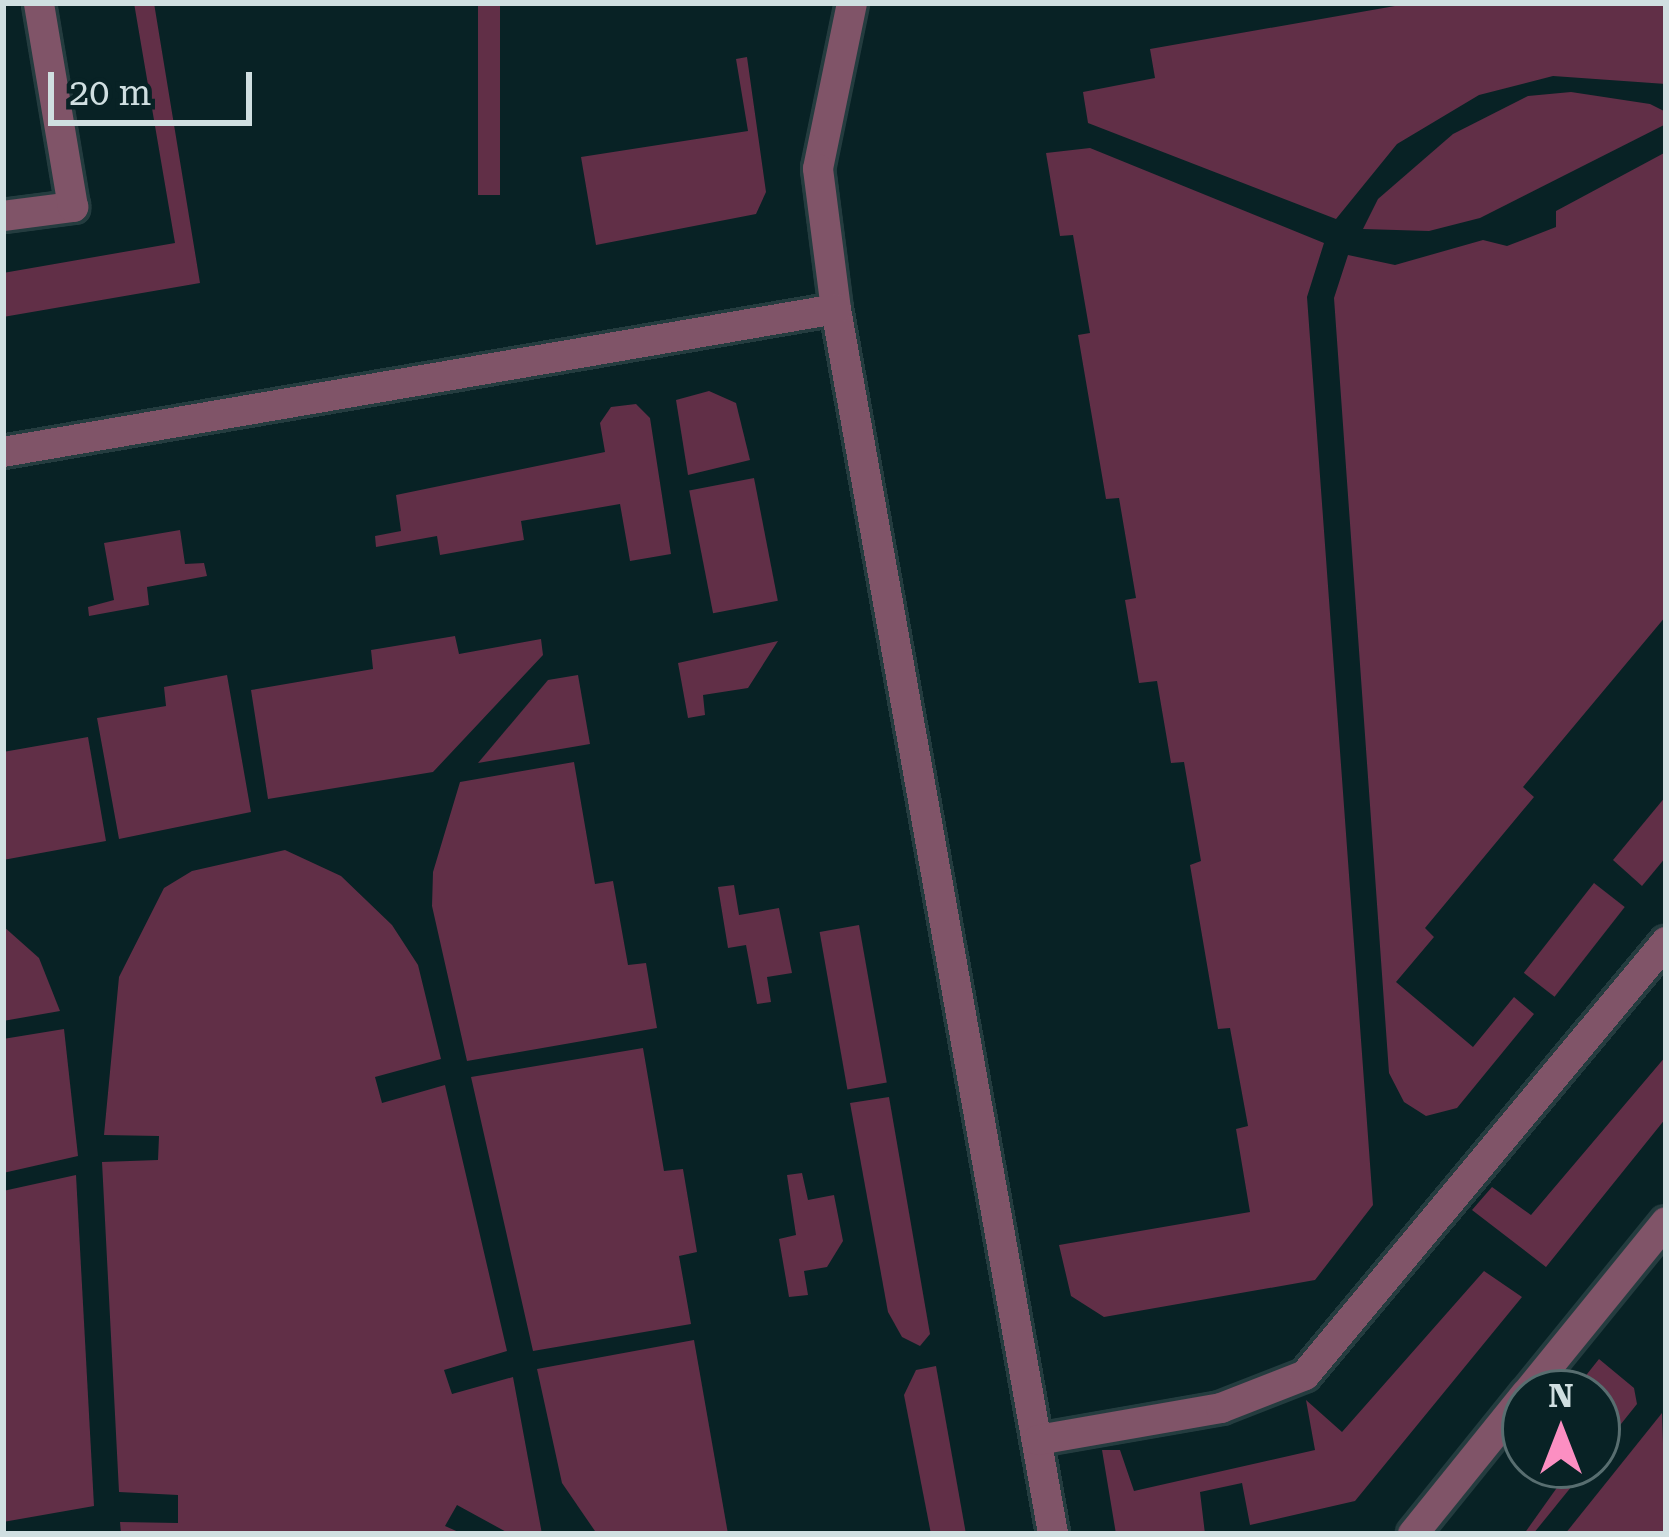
<!DOCTYPE html>
<html>
<head>
<meta charset="utf-8">
<style>
  body { margin:0 }
  #map { position:relative; width:1669px; height:1537px; overflow:hidden; background:#082225; font-family:"Roboto Serif",serif }
  div>[style] { position:absolute }
  .green>* { inset:0; background:#612f47; transform-origin:0 0 }
  .roads { filter:drop-shadow(3px 0 #243c3f) drop-shadow(-3px 0 #243c3f) drop-shadow(0 3px #243c3f) drop-shadow(0 -3px #243c3f) }
  .minor>* { height:30px; margin:-15px; padding:0 15px; transform-origin:15px; border-radius:15px; background:#805468 }
  span { translate:-50% -50%; white-space:nowrap; text-align:center; line-height:1.15; -webkit-text-stroke:10px #082225; paint-order:stroke }
  .frame { position:absolute; inset:0; border:6px solid #d0dfe1; pointer-events:none }
  .north { position:absolute; left:1501px; top:1369px; width:120px; height:120px; box-sizing:border-box; background:#082225; border:3px solid #586e70; border-radius:50%; rotate:0deg; font-size:33px; font-weight:700; line-height:48px; text-align:center; color:#d0dfe1 }
  .north::after { content:''; display:block; margin:auto; width:42px; height:54px; background:#fc8fc2; clip-path:polygon(50% 0,100% 100%,50% 72%,0 100%) }
  .scale { position:absolute; left:48px; top:72px; width:204px; height:54px; box-sizing:border-box; border:6px solid #d0dfe1; border-top:0; padding-left:15px; font-size:36px; line-height:42px; white-space:nowrap; color:#d0dfe1; -webkit-text-stroke:9px #082225; paint-order:stroke }
</style>
</head>
<body>
<div id="map">
  <div class="green">
    <i style="clip-path:polygon(134px 3px,154px 3px,200px 283px,3px 317px,3px 273px,175px 243px)"></i>
    <i style="left:478px;top:3px;width:22px;height:192px"></i>
    <i style="clip-path:polygon(1412px 3px,1666px 3px,1666px 84px,1553px 76px,1479px 95px,1397px 144px,1336px 219px,1088px 123px,1083px 92px,1155px 78px,1150px 49px)"></i>
    <i style="clip-path:polygon(747px 57px,766px 192px,756px 214px,596px 245px,581px 157px,748px 131px,736px 59px)"></i>
    <i style="clip-path:polygon(1571px 92px,1650px 104px,1666px 112px,1666px 124px,1480px 218px,1429px 231px,1363px 229px,1378px 199px,1453px 134px,1528px 96px)"></i>
    <i style="clip-path:polygon(1090px 148px,1324px 243px,1307px 297px,1373px 1205px,1315px 1280px,1104px 1317px,1071px 1296px,1059px 1245px,1250px 1212px,1236px 1129px,1248px 1126px,1230px 1028px,1218px 1029px,1190px 865px,1201px 861px,1184px 762px,1171px 763px,1157px 681px,1139px 683px,1125px 600px,1136px 598px,1119px 498px,1106px 499px,1078px 335px,1090px 333px,1073px 235px,1060px 236px,1046px 153px)"></i>
    <i style="clip-path:polygon(1666px 152px,1666px 616px,1523px 787px,1534px 797px,1425px 928px,1434px 937px,1396px 982px,1473px 1047px,1514px 997px,1534px 1014px,1457px 1108px,1426px 1116px,1404px 1102px,1389px 1073px,1334px 298px,1348px 255px,1395px 265px,1483px 240px,1507px 246px,1556px 227px,1556px 211px)"></i>
    <i style="clip-path:polygon(709px 391px,736px 403px,750px 460px,688px 475px,676px 400px)"></i>
    <i style="clip-path:polygon(636px 404px,650px 418px,671px 554px,630px 561px,620px 504px,521px 521px,524px 540px,440px 555px,437px 536px,376px 547px,375px 536px,401px 531px,396px 495px,605px 452px,600px 423px,611px 407px)"></i>
    <i style="left:754px;top:478px;width:125px;height:66px;rotate:79deg"></i>
    <i style="clip-path:polygon(180px 530px,185px 564px,204px 563px,207px 576px,147px 587px,149px 605px,89px 616px,88px 607px,114px 600px,104px 543px)"></i>
    <i style="clip-path:polygon(455px 636px,459px 654px,541px 639px,543px 655px,433px 772px,268px 799px,251px 690px,373px 669px,371px 650px)"></i>
    <i style="clip-path:polygon(778px 641px,748px 688px,703px 695px,705px 715px,688px 718px,678px 663px)"></i>
    <i style="clip-path:polygon(227px 675px,251px 812px,119px 839px,97px 718px,166px 706px,164px 687px)"></i>
    <i style="clip-path:polygon(578px 675px,590px 744px,478px 763px,548px 680px)"></i>
    <i style="clip-path:polygon(88px 737px,106px 841px,3px 860px,3px 752px)"></i>
    <i style="clip-path:polygon(574px 762px,595px 884px,613px 881px,628px 965px,646px 963px,657px 1028px,467px 1061px,432px 906px,433px 872px,460px 782px)"></i>
    <i style="clip-path:polygon(1666px 796px,1666px 857px,1642px 886px,1613px 860px)"></i>
    <i style="clip-path:polygon(285px 850px,341px 876px,392px 925px,418px 965px,441px 1059px,375px 1077px,382px 1103px,445px 1085px,507px 1351px,444px 1370px,452px 1394px,513px 1377px,542px 1534px,510px 1534px,457px 1505px,445px 1526px,463px 1534px,121px 1534px,120px 1522px,178px 1523px,178px 1495px,119px 1492px,102px 1162px,158px 1160px,159px 1136px,104px 1135px,119px 977px,164px 888px,192px 871px)"></i>
    <i style="left:1594px;top:883px;width:39px;height:114px;rotate:38deg"></i>
    <i style="clip-path:polygon(734px 885px,739px 915px,779px 908px,792px 973px,767px 977px,771px 1002px,757px 1004px,746px 945px,728px 948px,718px 887px)"></i>
    <i style="left:859px;top:925px;width:160px;height:40px;rotate:80deg"></i>
    <i style="clip-path:polygon(3px 926px,39px 958px,60px 1011px,3px 1021px)"></i>
    <i style="clip-path:polygon(64px 1029px,78px 1156px,3px 1173px,3px 1039px)"></i>
    <i style="clip-path:polygon(643px 1048px,664px 1171px,683px 1169px,697px 1252px,679px 1256px,691px 1324px,533px 1351px,471px 1077px)"></i>
    <i style="clip-path:polygon(1666px 1056px,1666px 1118px,1546px 1267px,1472px 1210px,1492px 1187px,1531px 1215px)"></i>
    <i style="clip-path:polygon(889px 1097px,930px 1334px,920px 1346px,902px 1337px,888px 1312px,850px 1103px)"></i>
    <i style="clip-path:polygon(802px 1173px,808px 1200px,834px 1195px,843px 1241px,827px 1267px,804px 1271px,808px 1295px,789px 1297px,779px 1239px,796px 1235px,787px 1175px)"></i>
    <i style="clip-path:polygon(76px 1175px,94px 1506px,3px 1522px,3px 1191px)"></i>
    <i style="clip-path:polygon(1484px 1271px,1522px 1297px,1355px 1501px,1250px 1525px,1242px 1483px,1200px 1492px,1205px 1534px,1116px 1534px,1102px 1450px,1120px 1450px,1134px 1491px,1315px 1450px,1306px 1400px,1342px 1432px)"></i>
    <i style="clip-path:polygon(694px 1340px,728px 1534px,597px 1534px,562px 1483px,537px 1369px)"></i>
    <i style="clip-path:polygon(1599px 1359px,1634px 1388px,1637px 1404px,1597px 1454px,1597px 1393px,1572px 1393px)"></i>
    <i style="clip-path:polygon(936px 1366px,966px 1534px,931px 1534px,904px 1395px,916px 1370px)"></i>
    <i style="clip-path:polygon(1662px 1413px,1666px 1534px,1565px 1534px)"></i>
    <i style="clip-path:polygon(1573px 1465px,1589px 1465px,1533px 1534px,1524px 1534px)"></i>
  </div>
  <div class="roads">
    <div class="minor">
      <i style="left:852px;top:3px;width:169px;rotate:101.6deg"></i>
      <i style="left:818px;top:169px;width:141px;rotate:82.7deg"></i>
      <i style="left:836px;top:309px;width:1244px;rotate:79.95deg"></i>
      <i style="left:3px;top:216px;width:71px;rotate:-7.3deg"></i>
      <i style="left:73px;top:207px;width:207px;rotate:-99.5deg"></i>
      <i style="left:3px;top:452px;width:845px;rotate:-9.74deg"></i>
      <i style="left:1527px;top:1393px;width:220px;rotate:-50.9deg"></i>
      <i style="left:1038px;top:1440px;width:186px;rotate:-9.9deg"></i>
      <i style="left:1221px;top:1408px;width:90px;rotate:-21.4deg"></i>
      <i style="left:1305px;top:1375px;width:564px;rotate:-50.18deg"></i>
      <i style="left:1413px;top:1534px;width:179px;rotate:-51.1deg"></i>
    </div>
  </div>
  <div class="frame"></div>
  <div class="north">N</div>
  <div class="scale">20 m</div>
</div>
</body>
</html>
